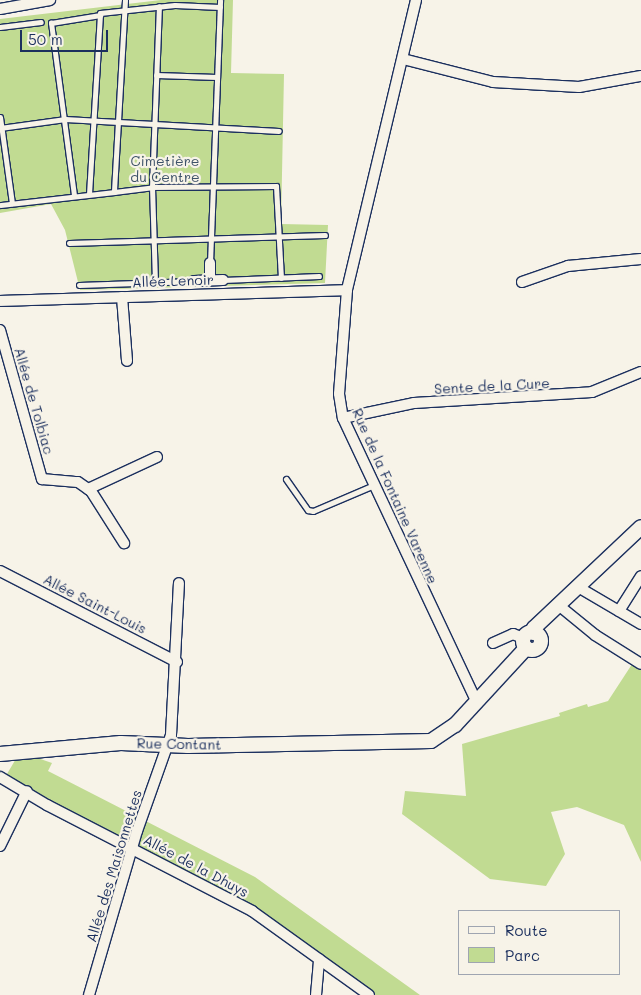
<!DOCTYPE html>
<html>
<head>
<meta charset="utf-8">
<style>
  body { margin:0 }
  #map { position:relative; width:641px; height:995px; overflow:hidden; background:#f7f3e8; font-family:Mali,sans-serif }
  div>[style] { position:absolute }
  .green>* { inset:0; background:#c1db92 }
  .roads { filter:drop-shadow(1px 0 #1b2f5e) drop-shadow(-1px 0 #1b2f5e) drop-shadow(0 1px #1b2f5e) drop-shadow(0 -1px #1b2f5e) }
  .lane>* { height:5px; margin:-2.5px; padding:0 2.5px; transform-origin:2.5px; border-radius:2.5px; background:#f7f3e8 }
  .street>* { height:10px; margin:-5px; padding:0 5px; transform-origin:5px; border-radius:5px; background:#f7f3e8 }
  .secondary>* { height:14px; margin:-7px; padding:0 7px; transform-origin:7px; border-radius:7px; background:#f7f3e8 }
  .secondary>.ring { margin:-7px; padding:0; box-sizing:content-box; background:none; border:14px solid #f7f3e8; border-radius:50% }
  span { translate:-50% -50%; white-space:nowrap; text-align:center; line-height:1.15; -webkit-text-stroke:4.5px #f7f3e8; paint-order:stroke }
  .park-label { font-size:14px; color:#3c5168 }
  .street-label { font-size:14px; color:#1b2f5e }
  .legend { position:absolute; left:458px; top:910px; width:162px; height:65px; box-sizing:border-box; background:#f7f3e8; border:1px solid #9fa5b1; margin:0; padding:6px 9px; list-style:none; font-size:15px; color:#1b2f5e }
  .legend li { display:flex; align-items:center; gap:10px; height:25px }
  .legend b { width:25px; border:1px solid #9fa5b1 }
  .scale { position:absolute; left:20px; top:30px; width:88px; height:22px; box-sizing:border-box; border:2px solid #1b2f5e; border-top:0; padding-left:6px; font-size:15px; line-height:18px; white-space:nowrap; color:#1b2f5e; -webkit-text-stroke:4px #f7f3e8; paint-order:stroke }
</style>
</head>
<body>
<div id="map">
  <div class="green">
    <i style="clip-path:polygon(161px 0,233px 0,231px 73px,284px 74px,281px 224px,328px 225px,325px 283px,80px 290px,65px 230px,51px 204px,0 213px,0 19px)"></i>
    <i style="clip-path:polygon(638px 655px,641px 657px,641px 862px,624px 825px,577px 807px,551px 812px,565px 854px,546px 886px,490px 879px,402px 814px,405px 791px,466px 796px,462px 744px,560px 716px,559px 713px,587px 704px,588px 707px,608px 701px)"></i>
    <i style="clip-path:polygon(20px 752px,52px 763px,48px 771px,255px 877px,420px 995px,369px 995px,252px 911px,4px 779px)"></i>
  </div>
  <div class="roads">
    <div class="lane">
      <i style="left:125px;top:0;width:192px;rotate:93.3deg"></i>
      <i style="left:114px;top:192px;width:38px;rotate:-7deg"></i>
      <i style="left:152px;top:187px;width:181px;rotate:-87.8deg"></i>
      <i style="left:0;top:27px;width:41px;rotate:-7deg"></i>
      <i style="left:156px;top:75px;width:61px;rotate:1.9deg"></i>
      <i style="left:0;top:117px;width:87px;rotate:82.1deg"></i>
      <i style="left:0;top:128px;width:66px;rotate:-7.9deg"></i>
      <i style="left:65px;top:119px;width:214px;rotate:3.2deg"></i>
      <i style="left:89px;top:194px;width:181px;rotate:-86.5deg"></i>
      <i style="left:100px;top:13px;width:75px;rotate:-6.1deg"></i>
      <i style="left:175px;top:5px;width:45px;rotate:2.5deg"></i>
      <i style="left:74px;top:195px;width:174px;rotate:-97.6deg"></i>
      <i style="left:51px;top:23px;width:50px;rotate:-9.3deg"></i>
      <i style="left:0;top:205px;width:115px;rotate:-6.5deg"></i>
      <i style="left:69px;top:243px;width:256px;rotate:-1.8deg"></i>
      <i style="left:210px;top:263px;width:263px;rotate:-87.8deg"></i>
      <i style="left:223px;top:280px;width:96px;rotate:-2.4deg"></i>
      <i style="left:155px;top:282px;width:95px;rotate:-91.8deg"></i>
      <i style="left:152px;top:187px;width:124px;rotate:-0.5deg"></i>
      <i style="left:276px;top:186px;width:92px;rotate:86.9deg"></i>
      <i style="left:79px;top:285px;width:115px;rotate:-2deg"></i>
      <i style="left:286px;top:479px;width:38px;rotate:55deg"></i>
      <i style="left:308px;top:510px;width:5px;rotate:11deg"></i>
      <i style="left:313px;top:511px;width:66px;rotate:-23.1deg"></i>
    </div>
    <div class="street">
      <i style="left:416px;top:0;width:298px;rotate:103.4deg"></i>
      <i style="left:347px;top:290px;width:104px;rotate:94.4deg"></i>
      <i style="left:339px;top:394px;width:24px;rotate:81deg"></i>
      <i style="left:343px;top:418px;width:313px;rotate:64.8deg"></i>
      <i style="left:0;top:9px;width:51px;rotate:-10.2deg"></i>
      <i style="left:403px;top:59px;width:93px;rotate:14.3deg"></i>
      <i style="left:493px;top:82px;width:86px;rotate:3.3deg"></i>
      <i style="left:579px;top:87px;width:63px;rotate:-10.1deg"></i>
      <i style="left:210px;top:280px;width:17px;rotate:-90deg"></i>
      <i style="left:194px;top:281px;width:29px;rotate:-2deg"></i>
      <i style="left:522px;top:282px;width:49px;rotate:-19.2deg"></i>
      <i style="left:568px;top:266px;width:73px;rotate:-5.5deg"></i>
      <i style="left:122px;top:297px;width:64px;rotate:85.5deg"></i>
      <i style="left:0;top:301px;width:347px;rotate:-1.8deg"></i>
      <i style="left:0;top:330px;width:155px;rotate:74.3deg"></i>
      <i style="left:42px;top:479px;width:36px;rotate:5deg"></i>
      <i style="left:78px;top:482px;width:16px;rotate:35deg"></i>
      <i style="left:91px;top:491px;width:62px;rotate:57.6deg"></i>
      <i style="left:343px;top:418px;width:73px;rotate:-11.9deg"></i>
      <i style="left:414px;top:403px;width:178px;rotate:-3.5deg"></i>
      <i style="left:592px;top:392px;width:53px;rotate:-22.2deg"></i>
      <i style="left:88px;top:489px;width:76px;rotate:-24.9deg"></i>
      <i style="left:0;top:571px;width:199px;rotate:27.2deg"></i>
      <i style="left:578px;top:587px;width:73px;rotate:30.4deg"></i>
      <i style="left:562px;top:608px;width:43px;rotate:39.3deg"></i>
      <i style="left:595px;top:635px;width:54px;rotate:32.2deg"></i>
      <i style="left:619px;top:611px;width:41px;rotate:-57.8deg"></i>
      <i style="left:493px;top:643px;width:22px;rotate:-24deg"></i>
      <i style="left:513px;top:634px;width:11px;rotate:22deg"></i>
      <i style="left:0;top:777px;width:55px;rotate:30.8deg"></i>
      <i style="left:47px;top:805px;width:231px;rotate:27.3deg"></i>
      <i style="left:252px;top:911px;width:144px;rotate:35.7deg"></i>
      <i style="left:0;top:846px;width:61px;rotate:-63.9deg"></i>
      <i style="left:89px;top:995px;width:171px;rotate:-73.7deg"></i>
      <i style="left:137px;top:831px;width:102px;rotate:-70.5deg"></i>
      <i style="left:171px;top:735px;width:152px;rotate:-87deg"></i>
      <i style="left:316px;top:995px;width:36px;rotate:-85deg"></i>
    </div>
    <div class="secondary">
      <i class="ring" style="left:523px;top:632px;width:4px;height:4px"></i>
      <i style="left:533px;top:633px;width:5px;rotate:-79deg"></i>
      <i style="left:534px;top:628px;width:147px;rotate:-43.3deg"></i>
      <i style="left:0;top:754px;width:121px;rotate:-5.2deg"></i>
      <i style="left:121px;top:743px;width:67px;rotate:2.6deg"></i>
      <i style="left:188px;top:746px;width:243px;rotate:-1.2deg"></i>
      <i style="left:431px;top:741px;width:29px;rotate:-34deg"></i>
      <i style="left:455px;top:725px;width:105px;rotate:-47.3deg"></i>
    </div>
  </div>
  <div class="park-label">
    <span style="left:165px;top:169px">Cimetière<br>du Centre</span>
  </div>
  <div class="street-label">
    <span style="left:173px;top:281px;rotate:-2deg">Allée Lenoir</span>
    <span style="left:492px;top:386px;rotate:-3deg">Sente de la Cure</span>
    <span style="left:34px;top:401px;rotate:74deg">Allée de Tolbiac</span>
    <span style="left:395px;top:496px;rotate:66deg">Rue de la Fontaine Varenne</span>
    <span style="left:95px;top:604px;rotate:27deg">Allée Saint-Louis</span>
    <span style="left:179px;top:744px;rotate:1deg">Rue Contant</span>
    <span style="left:114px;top:866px;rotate:-73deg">Allée des Maisonnettes</span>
    <span style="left:196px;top:866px;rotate:28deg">Allée de la Dhuys</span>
  </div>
  <ul class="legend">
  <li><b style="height:6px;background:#f7f3e8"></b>Route</li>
  <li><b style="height:14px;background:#c1db92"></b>Parc</li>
  </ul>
  <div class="scale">50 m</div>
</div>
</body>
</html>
